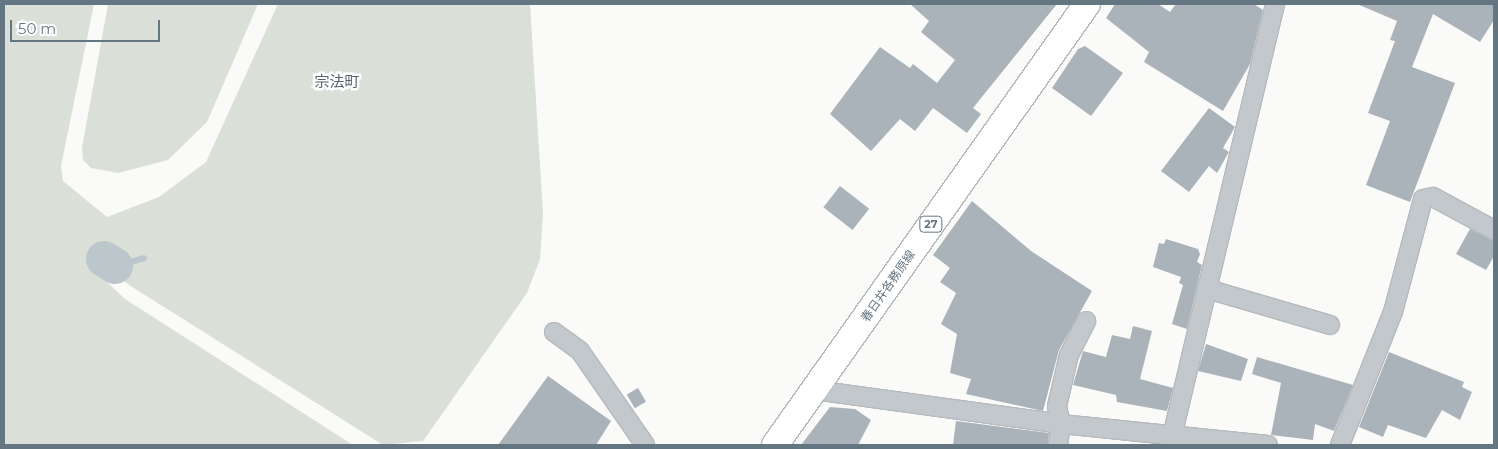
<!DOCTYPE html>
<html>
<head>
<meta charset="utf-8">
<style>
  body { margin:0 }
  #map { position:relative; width:1498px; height:449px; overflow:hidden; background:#fafaf8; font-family:Montserrat,"Noto Sans JP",sans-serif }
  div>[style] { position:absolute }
  .green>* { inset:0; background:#dadfd7 }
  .stream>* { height:6px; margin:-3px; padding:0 3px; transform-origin:3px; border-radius:3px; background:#bbc7cb }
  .river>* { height:36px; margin:-18px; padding:0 18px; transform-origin:18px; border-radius:18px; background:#bbc7cb }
  .building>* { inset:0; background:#aab3b9; transform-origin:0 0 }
  .roads { filter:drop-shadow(1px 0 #b5babe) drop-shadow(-1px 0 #b5babe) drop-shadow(0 1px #b5babe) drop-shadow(0 -1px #b5babe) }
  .minor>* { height:18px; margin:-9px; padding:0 9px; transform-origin:9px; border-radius:9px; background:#c3c8cc }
  .primary>* { height:26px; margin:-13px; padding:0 13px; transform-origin:13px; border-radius:13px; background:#fff }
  span { translate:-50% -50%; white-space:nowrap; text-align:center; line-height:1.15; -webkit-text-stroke:5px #fff; paint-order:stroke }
  .shield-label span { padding:1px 4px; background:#fff; border:1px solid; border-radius:4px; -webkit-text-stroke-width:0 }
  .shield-label { font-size:11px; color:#657683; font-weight:700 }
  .street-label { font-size:12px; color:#657683 }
  .quarter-label { font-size:15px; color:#57646e }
  .frame { position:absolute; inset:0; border:5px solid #657683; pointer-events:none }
  .scale { position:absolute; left:10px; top:20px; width:150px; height:22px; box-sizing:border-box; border:2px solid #657683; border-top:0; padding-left:6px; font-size:15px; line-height:18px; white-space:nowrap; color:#657683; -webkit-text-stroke:4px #fff; paint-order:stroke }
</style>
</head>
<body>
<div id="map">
  <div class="green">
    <i style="clip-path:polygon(4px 4px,94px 4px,61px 166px,63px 181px,107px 217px,159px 197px,206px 162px,278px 4px,530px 4px,543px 214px,540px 259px,527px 293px,423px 441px,383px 445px,126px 283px,114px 271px,105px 280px,125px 299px,353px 445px,4px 445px)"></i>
    <i style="clip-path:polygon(108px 4px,258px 4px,207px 122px,168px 160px,118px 173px,91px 168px,83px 160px,82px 148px)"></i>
  </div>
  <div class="stream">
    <i style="left:115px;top:266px;width:30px;rotate:-15deg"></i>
    <i style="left:115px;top:266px;width:14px;rotate:51deg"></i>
  </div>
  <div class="river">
    <i style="left:104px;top:259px;width:13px;rotate:32deg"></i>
  </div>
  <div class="building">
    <i style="clip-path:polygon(910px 4px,1057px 4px,973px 108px,981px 114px,967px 133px,933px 108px,915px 131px,900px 119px,871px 151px,830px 114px,880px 47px,910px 68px,913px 64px,937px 83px,955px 60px,921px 32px,929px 21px)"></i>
    <i style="clip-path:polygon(1115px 4px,1158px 4px,1170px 12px,1176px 4px,1254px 4px,1263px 10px,1250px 64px,1223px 111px,1144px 62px,1149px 52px,1106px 18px)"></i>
    <i style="clip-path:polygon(1357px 4px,1494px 4px,1494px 20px,1480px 42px,1433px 14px,1412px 67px,1455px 83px,1410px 202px,1366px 185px,1390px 121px,1368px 113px,1395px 41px,1390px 40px,1397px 21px)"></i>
    <i style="clip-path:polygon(1085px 46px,1123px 73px,1091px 116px,1052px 88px,1078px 49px)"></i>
    <i style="clip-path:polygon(1209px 108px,1235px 127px,1223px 148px,1229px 152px,1217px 173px,1209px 166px,1189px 192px,1161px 171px)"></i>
    <i style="left:840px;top:186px;width:37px;height:27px;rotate:38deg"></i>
    <i style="clip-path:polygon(972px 201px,1031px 251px,1092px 291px,1059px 350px,1043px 411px,966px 394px,971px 379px,950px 373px,957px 334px,941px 324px,956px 293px,940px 282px,950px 268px,933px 255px)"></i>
    <i style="clip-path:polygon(1470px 229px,1494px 241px,1494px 256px,1486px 270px,1456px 254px)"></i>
    <i style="clip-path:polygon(1166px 239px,1198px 249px,1200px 254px,1197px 262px,1202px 265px,1187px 329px,1172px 324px,1183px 285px,1179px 283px,1181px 277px,1153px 267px,1159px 243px,1164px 244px)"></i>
    <i style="clip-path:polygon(1133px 326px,1152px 331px,1140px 379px,1173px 388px,1167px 411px,1117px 402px,1116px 395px,1073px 385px,1083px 351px,1106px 357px,1112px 335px,1130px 339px)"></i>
    <i style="clip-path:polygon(1206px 344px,1248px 359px,1241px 381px,1198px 371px)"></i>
    <i style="clip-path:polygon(1389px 352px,1464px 382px,1462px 387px,1472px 392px,1460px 420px,1442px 410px,1426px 438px,1388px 425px,1383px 437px,1359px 427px)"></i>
    <i style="clip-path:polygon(1257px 357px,1353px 385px,1334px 431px,1315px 424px,1313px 440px,1271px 435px,1281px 383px,1252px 374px)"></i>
    <i style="clip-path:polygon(548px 376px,611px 421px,596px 445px,498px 445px)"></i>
    <i style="left:638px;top:388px;width:16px;height:13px;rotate:60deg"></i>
    <i style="clip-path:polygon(830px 407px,855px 409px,871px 420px,858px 445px,801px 445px)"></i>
    <i style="clip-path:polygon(956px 421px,1049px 433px,1048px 445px,953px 445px)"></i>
  </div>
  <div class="roads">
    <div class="minor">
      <i style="left:1207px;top:289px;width:128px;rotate:16.3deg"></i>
      <i style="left:554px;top:332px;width:32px;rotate:36deg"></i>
      <i style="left:580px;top:351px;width:114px;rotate:55.3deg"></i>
      <i style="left:814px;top:390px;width:249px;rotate:7.8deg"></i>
      <i style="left:1061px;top:424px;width:208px;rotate:5.8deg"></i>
      <i style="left:1058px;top:445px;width:21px;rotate:-82deg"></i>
      <i style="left:1061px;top:424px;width:18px;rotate:-103deg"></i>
      <i style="left:1057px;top:406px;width:52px;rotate:-76.8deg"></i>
      <i style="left:1069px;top:355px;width:38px;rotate:-63deg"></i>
      <i style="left:1170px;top:445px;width:453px;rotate:-76.6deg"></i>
      <i style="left:1340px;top:445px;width:143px;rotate:-68.3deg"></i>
      <i style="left:1393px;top:312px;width:117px;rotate:-75.1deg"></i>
      <i style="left:1423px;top:199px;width:10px;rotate:-11deg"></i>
      <i style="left:1433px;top:197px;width:69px;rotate:28.4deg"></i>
    </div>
    <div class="primary">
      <i style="left:775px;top:445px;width:540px;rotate:-54.72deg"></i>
    </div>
  </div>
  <div class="shield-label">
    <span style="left:931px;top:224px">27</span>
  </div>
  <div class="street-label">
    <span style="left:888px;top:286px;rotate:-55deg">春日井各務原線</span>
  </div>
  <div class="quarter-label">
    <span style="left:337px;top:82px">宗法町</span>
  </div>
  <div class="frame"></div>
  <div class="scale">50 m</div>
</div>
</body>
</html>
